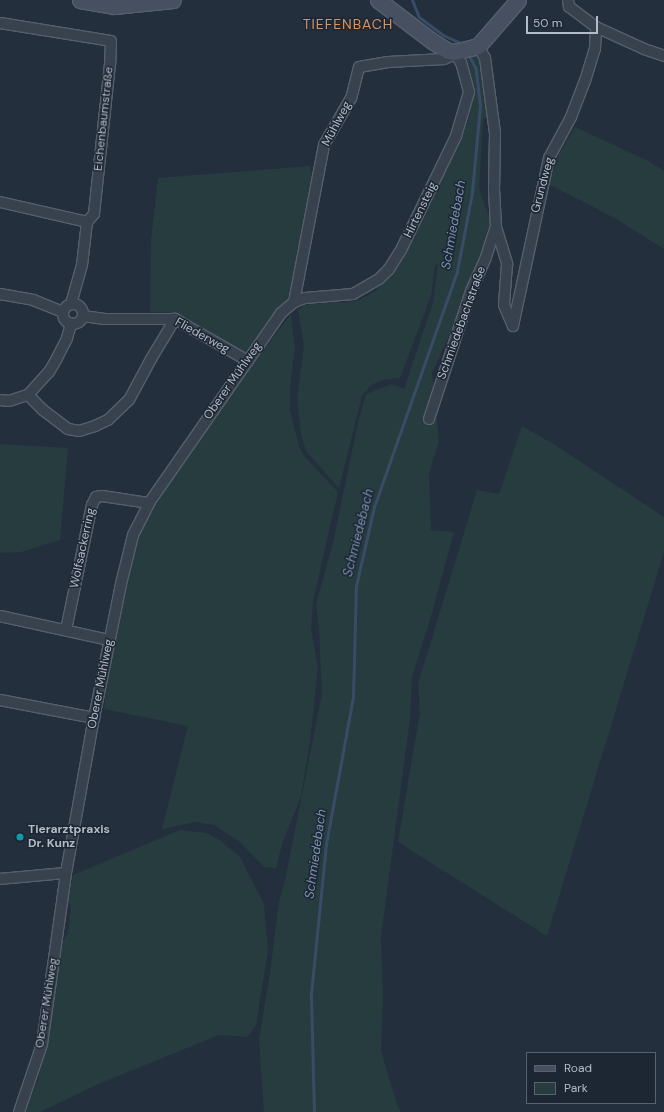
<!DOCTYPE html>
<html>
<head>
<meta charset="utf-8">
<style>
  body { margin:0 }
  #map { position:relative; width:664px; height:1112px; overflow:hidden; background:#242f3e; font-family:"DM Sans",sans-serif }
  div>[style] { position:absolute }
  .green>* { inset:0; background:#263c3f }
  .stream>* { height:3px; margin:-1.5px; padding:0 1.5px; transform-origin:1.5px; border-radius:1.5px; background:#394c67 }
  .roads { filter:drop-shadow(1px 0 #565f6c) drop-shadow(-1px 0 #565f6c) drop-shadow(0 1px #565f6c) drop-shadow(0 -1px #565f6c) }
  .minor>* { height:10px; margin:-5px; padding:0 5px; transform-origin:5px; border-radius:5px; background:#38414e }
  .minor>.ring { margin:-5px; padding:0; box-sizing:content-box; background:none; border:10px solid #38414e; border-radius:50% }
  .secondary>* { height:15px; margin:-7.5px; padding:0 7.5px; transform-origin:7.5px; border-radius:7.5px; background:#465061 }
  .dots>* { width:11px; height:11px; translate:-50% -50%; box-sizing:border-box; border:2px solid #1d2633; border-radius:50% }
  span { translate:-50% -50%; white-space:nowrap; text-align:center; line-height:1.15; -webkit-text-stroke:3px #1d2633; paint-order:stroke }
  .street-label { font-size:12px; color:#b4bcc9 }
  .poi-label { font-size:12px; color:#b4bcc9; font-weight:700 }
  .left { translate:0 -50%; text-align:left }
  .water-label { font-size:13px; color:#7c92b1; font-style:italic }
  .quarter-label { font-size:14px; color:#d59563; letter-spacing:1px }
  .legend { position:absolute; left:526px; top:1052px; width:130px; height:52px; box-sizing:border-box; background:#1d2633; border:1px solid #59626f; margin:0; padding:5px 7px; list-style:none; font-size:12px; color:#b4bcc9 }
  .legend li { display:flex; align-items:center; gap:8px; height:20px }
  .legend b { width:20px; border:1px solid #59626f }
  .scale { position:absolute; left:526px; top:16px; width:72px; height:18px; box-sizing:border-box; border:2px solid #b4bcc9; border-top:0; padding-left:5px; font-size:12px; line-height:14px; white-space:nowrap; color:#b4bcc9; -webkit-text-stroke:3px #1d2633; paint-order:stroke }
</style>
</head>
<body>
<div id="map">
  <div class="green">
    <i style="clip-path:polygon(478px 54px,487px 83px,489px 117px,483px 119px,479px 189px,492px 224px,467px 297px,432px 373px,439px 441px,429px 473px,431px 530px,454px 532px,432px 613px,412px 677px,410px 719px,381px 936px,383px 996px,381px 1051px,397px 1105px,401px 1112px,264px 1112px,259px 1040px,270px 973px,279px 901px,285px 881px,322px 693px,319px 629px,316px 604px,333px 543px,359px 418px,366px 394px,392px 384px,404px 389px,433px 303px,438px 263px,435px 266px,431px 296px,400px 378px,383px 380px,371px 385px,362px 396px,339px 488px,306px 451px,301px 434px,297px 399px,304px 345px,298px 310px,305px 305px,335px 302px,345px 303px,360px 300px,377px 290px,394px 269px,435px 194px,461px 140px,470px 114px,472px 91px,466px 59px)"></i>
    <i style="clip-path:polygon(575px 127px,650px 162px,664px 171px,664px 249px,618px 220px,549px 184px,559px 154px)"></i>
    <i style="clip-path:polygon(310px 166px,311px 173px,316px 176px,294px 287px,285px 304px,272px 318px,246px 353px,242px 352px,187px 318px,174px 313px,150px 312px,151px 239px,158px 178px)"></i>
    <i style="clip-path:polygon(291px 314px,295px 349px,290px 386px,290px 410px,299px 446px,304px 456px,338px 492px,313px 601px,311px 629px,318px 667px,310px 742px,301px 796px,282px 844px,276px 868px,274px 868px,264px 867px,239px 841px,214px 825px,195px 822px,162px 829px,188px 726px,104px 709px,108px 676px,127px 586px,137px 540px,145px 523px,170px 482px,250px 368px)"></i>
    <i style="clip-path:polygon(522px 426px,555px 445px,664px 517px,664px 552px,547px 936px,398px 842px,420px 712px,418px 684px,477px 490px,499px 494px)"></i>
    <i style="clip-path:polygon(0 444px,68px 448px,60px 540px,21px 552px,0 553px)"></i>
    <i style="clip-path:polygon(180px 830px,207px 833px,221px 841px,240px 857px,264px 904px,268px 950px,256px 1025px,248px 1037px,219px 1035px,96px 1085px,40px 1112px,25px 1112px,38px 1080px,56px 984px,62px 943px,68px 933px,71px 907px,68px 902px,73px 875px)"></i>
  </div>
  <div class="stream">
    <i style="left:412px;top:0;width:18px;rotate:68deg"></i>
    <i style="left:419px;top:17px;width:30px;rotate:37deg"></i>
    <i style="left:443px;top:35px;width:23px;rotate:25deg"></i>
    <i style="left:314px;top:1112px;width:118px;rotate:-91.5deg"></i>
    <i style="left:311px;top:994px;width:151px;rotate:-84.3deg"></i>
    <i style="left:326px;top:844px;width:149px;rotate:-79.6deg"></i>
    <i style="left:353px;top:697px;width:111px;rotate:-88.5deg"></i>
    <i style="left:356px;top:586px;width:81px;rotate:-77.2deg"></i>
    <i style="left:374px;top:507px;width:250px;rotate:-70.6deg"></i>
    <i style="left:457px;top:271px;width:80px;rotate:-79.2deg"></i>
    <i style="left:472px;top:192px;width:87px;rotate:-84.7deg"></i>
    <i style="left:480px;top:105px;width:38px;rotate:-97deg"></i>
    <i style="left:475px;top:67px;width:15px;rotate:-118deg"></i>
  </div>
  <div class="roads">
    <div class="minor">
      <i style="left:0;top:23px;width:112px;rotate:9.2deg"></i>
      <i style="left:111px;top:41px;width:23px;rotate:92deg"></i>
      <i style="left:110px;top:64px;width:151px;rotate:96.1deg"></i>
      <i style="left:94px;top:214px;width:11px;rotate:131deg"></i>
      <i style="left:87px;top:222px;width:43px;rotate:96.6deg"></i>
      <i style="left:82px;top:265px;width:41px;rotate:105.8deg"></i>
      <i style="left:596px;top:27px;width:53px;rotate:24.6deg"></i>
      <i style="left:644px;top:49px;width:21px;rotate:19deg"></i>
      <i style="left:0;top:202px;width:89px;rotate:12.9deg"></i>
      <i style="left:496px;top:227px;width:39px;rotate:73deg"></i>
      <i style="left:507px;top:264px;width:41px;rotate:94.2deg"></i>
      <i style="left:504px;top:305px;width:23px;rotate:67deg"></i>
      <i style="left:0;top:294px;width:34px;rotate:10deg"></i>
      <i style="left:33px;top:300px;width:32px;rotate:22deg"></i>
      <i class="ring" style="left:63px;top:304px;width:10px;height:10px"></i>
      <i style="left:83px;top:316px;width:22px;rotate:8deg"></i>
      <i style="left:105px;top:319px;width:70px"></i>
      <i style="left:175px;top:319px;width:84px;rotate:29.9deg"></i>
      <i style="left:513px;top:326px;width:172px;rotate:-77.9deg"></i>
      <i style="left:549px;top:158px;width:47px;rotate:-61.8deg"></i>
      <i style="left:571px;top:117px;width:39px;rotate:-69deg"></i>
      <i style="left:585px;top:81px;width:34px;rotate:-73deg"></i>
      <i style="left:595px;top:49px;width:22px;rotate:-87deg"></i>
      <i style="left:596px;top:27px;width:34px;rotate:-143deg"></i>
      <i style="left:569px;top:7px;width:7px;rotate:-98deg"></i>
      <i style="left:28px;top:395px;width:31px;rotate:-48deg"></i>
      <i style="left:49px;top:372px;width:16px;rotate:-60deg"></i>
      <i style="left:57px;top:358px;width:22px;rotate:-63deg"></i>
      <i style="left:67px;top:338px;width:15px;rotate:-74deg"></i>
      <i style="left:0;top:400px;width:9px;rotate:6deg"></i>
      <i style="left:9px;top:401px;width:20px;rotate:-18deg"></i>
      <i style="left:28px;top:395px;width:21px;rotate:45deg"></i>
      <i style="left:43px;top:410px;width:31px;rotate:37deg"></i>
      <i style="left:68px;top:429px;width:11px;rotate:10deg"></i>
      <i style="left:79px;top:431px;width:17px;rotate:-17deg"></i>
      <i style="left:95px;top:426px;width:14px;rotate:-25deg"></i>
      <i style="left:108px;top:420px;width:29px;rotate:-44deg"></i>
      <i style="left:129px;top:400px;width:47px;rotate:-61.8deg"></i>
      <i style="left:151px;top:359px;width:47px;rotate:-59deg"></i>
      <i style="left:429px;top:419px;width:135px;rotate:-71.8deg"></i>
      <i style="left:471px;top:291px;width:37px;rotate:-66deg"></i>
      <i style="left:486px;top:257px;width:32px;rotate:-72deg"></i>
      <i style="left:496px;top:227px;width:36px;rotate:-93deg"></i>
      <i style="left:494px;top:191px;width:58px;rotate:-89deg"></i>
      <i style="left:495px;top:133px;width:76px;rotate:-97.6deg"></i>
      <i style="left:485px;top:58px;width:14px;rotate:-120deg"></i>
      <i style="left:0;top:616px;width:112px;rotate:12.4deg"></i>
      <i style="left:66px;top:630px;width:128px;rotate:-78.3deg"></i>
      <i style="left:92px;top:505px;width:9px;rotate:-63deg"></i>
      <i style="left:96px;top:497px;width:6px;rotate:-9deg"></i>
      <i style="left:102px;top:496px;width:48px;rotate:8.5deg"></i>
      <i style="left:0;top:700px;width:96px;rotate:10.8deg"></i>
      <i style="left:0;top:879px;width:66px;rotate:-5.2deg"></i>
      <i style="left:19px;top:1112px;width:72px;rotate:-71.3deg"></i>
      <i style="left:42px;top:1044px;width:173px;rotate:-82deg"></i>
      <i style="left:66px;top:873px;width:158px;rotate:-79.8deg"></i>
      <i style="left:94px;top:718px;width:137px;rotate:-78.6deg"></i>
      <i style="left:121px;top:584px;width:50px;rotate:-76.2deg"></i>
      <i style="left:133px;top:535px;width:36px;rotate:-63deg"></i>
      <i style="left:149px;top:503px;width:231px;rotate:-55.2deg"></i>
      <i style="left:281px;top:313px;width:17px;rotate:-40deg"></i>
      <i style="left:294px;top:302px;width:12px;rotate:-20deg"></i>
      <i style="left:305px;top:298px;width:48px;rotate:-4.8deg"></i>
      <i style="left:353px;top:294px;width:30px;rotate:-30deg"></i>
      <i style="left:379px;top:279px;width:14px;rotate:-45deg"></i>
      <i style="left:389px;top:269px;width:22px;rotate:-58deg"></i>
      <i style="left:401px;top:250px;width:127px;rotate:-64.2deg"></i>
      <i style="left:456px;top:136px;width:46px;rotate:-73.5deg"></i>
      <i style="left:469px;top:92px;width:30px;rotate:-105deg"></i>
      <i style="left:461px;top:63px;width:13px;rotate:-122deg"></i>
      <i style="left:454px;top:52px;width:5px;rotate:127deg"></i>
      <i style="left:451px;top:56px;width:8px;rotate:157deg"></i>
      <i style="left:444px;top:59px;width:56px;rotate:176.9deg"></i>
      <i style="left:388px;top:62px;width:29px;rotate:170deg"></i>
      <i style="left:359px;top:67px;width:32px;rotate:104deg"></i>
      <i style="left:351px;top:98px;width:54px;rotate:119.9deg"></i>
      <i style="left:324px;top:145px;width:160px;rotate:100.8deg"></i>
    </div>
    <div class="secondary">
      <i style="left:80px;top:0;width:35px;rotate:10deg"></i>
      <i style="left:114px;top:6px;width:59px;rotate:-5.8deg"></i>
      <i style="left:378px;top:0;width:68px;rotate:37.2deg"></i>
      <i style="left:432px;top:41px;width:19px;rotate:32deg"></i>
      <i style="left:448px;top:51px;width:6px;rotate:9deg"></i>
      <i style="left:454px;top:52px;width:25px;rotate:-14deg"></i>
      <i style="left:478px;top:46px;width:61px;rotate:-49deg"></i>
    </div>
  </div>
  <div class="dots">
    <i style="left:20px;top:837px;background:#0f9aa8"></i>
  </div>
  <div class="street-label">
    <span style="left:104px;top:119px;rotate:-84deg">Eichenbaumstraße</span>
    <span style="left:337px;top:124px;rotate:-62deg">Mühlweg</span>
    <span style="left:543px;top:185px;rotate:-75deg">Grundweg</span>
    <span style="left:421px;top:210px;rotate:-64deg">Hirtensteig</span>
    <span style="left:462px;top:323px;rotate:-70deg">Schmiedebachstraße</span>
    <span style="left:202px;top:336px;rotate:29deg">Fliederweg</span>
    <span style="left:233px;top:381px;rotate:-55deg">Oberer Mühlweg</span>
    <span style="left:83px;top:548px;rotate:-78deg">Wolfsackerring</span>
    <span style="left:101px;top:684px;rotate:-79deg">Oberer Mühlweg</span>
    <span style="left:47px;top:1003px;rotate:-81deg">Oberer Mühlweg</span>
  </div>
  <div class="poi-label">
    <span class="left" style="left:28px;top:837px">Tierarztpraxis<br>Dr. Kunz</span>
  </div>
  <div class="water-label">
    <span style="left:454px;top:225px;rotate:-80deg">Schmiedebach</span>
    <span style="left:359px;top:533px;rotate:-76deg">Schmiedebach</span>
    <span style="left:316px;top:854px;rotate:-82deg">Schmiedebach</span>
  </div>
  <div class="quarter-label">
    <span style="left:348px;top:24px">TIEFENBACH</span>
  </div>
  <ul class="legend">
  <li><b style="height:5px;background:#465061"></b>Road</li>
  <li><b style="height:11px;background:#263c3f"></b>Park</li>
  </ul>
  <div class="scale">50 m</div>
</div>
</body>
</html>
